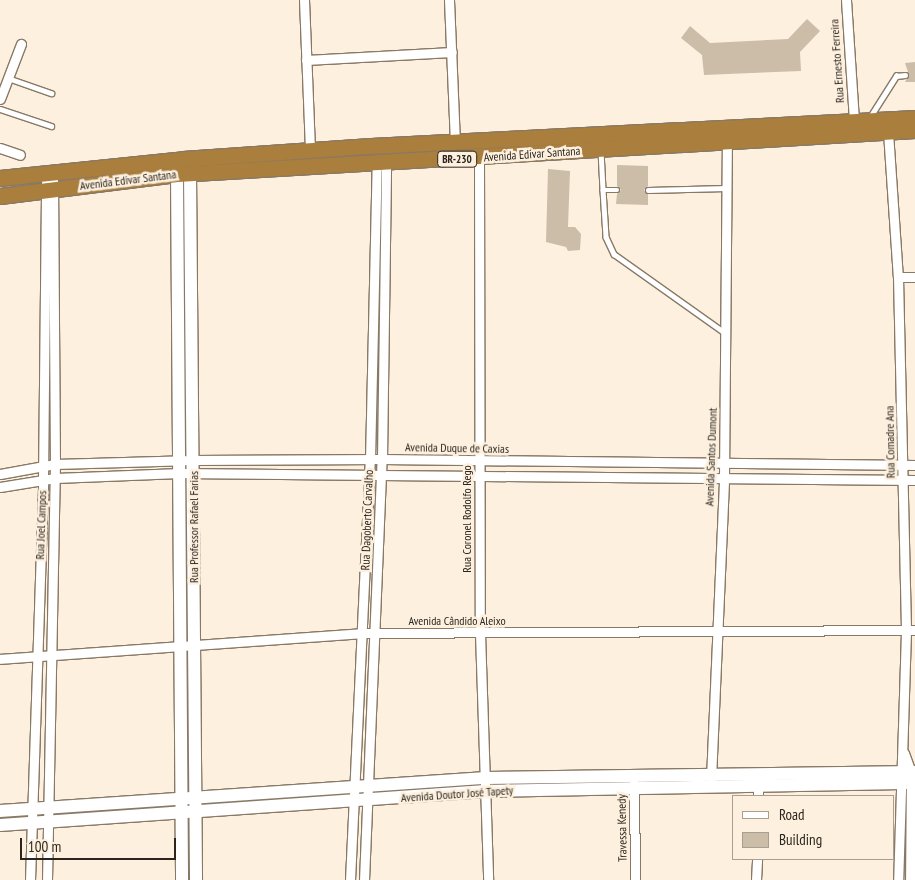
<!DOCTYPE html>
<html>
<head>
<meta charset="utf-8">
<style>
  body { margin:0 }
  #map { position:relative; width:915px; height:880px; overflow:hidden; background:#fdf0df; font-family:"PT Sans Narrow",sans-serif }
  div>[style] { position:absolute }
  .building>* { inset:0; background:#ccbda8 }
  .roads { filter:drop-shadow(1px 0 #887966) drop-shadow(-1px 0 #887966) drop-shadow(0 1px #887966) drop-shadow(0 -1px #887966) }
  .lane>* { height:4.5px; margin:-2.25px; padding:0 2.25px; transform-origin:2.25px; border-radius:2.25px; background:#fff }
  .street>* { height:9px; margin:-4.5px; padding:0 4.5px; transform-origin:4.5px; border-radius:4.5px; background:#fff }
  .secondary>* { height:12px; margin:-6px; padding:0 6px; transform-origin:6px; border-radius:6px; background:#fff }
  .highway>* { height:15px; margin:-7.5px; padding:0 7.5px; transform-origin:7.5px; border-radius:7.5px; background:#aa7e3c }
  span { translate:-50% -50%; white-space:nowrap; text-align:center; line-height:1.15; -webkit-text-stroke:5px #fdf0df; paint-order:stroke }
  .shield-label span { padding:1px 4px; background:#fdf0df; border:1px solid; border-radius:4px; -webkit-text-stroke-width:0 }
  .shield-label { font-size:11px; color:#2b251d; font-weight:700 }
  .street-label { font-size:12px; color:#2b251d }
  .legend { position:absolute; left:732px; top:795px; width:162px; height:65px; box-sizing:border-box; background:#fdf0df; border:1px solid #a99f91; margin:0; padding:6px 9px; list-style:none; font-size:15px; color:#2b251d }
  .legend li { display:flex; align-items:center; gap:10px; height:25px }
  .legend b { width:25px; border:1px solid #a99f91 }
  .scale { position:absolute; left:20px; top:838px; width:156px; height:22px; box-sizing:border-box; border:2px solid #2b251d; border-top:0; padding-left:6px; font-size:15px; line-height:18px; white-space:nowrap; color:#2b251d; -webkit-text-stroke:4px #fdf0df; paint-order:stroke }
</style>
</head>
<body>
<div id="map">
  <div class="building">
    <i style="clip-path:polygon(807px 19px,820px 31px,800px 52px,801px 71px,704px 75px,702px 55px,681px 38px,690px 26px,710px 43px,788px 39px)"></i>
    <i style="clip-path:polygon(915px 62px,915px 82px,905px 82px,909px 75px,905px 63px)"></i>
    <i style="clip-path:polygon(617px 165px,648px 166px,648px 186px,644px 190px,648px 194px,648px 205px,616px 204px,617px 194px,621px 190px,617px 186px)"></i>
    <i style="clip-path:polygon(548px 169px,570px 171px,568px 227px,575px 227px,581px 234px,580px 250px,568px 251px,566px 247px,546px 242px)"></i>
  </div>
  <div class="roads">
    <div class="lane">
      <i style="left:8px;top:78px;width:46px;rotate:19.2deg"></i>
      <i style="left:0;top:109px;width:54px;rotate:18.4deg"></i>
      <i style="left:870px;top:117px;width:49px;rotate:-57.6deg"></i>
      <i style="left:896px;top:76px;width:9px;rotate:-6deg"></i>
      <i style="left:601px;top:151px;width:39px;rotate:87deg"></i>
      <i style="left:603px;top:190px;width:14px"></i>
      <i style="left:603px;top:190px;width:47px;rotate:86.3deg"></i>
      <i style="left:606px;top:237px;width:19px;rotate:65deg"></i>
      <i style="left:614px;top:254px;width:136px;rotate:35.4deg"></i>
      <i style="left:648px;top:190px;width:78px;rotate:-1.5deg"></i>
    </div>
    <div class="street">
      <i style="left:304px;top:0;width:151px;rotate:87.7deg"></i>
      <i style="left:449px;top:0;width:142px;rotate:87.6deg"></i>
      <i style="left:846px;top:0;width:121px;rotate:86.2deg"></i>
      <i style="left:306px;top:60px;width:146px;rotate:-3.1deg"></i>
      <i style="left:0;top:99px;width:59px;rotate:-69.1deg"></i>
      <i style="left:888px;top:132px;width:145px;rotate:86.1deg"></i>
      <i style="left:898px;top:277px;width:354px;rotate:88.7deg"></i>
      <i style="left:906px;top:631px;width:249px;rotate:91.8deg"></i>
      <i style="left:0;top:148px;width:21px;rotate:19deg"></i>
      <i style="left:479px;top:158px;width:475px;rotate:89.9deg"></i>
      <i style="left:480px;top:633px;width:247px;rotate:88.1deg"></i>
      <i style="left:898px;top:277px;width:17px"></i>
      <i style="left:0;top:474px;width:56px;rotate:-10.3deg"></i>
      <i style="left:55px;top:464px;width:138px;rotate:-1.7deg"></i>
      <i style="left:193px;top:460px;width:189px;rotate:-0.3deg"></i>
      <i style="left:382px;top:459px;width:533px;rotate:0.64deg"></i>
      <i style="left:0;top:487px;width:56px;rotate:-9.3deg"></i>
      <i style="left:55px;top:478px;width:125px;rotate:-2.3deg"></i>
      <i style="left:180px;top:473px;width:735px;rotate:0.55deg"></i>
      <i style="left:0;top:659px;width:364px;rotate:-4.1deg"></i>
      <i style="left:363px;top:633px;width:552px;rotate:-0.31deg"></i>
      <i style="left:904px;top:753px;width:20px;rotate:70deg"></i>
      <i style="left:911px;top:772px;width:108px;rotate:90.5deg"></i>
      <i style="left:711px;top:779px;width:302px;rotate:-87.5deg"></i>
      <i style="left:724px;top:477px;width:340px;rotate:-89.5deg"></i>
      <i style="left:758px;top:780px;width:16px;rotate:90deg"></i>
      <i style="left:634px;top:784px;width:96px;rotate:89.4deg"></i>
      <i style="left:30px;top:880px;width:400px;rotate:-88.1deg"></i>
      <i style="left:43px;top:480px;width:308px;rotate:-89.4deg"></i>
      <i style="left:47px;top:880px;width:416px;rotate:-88.9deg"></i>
      <i style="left:55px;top:464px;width:293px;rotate:-90.4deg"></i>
      <i style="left:350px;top:880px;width:420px;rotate:-87.3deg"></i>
      <i style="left:370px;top:460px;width:298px;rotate:-88.7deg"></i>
      <i style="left:364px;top:880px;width:421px;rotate:-87.6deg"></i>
      <i style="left:382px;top:459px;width:298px;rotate:-89.2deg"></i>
      <i style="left:756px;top:880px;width:21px;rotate:-87deg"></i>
    </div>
    <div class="secondary">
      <i style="left:190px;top:173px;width:707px;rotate:89.51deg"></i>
      <i style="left:177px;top:174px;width:706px;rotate:89.59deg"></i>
      <i style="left:0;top:811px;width:487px;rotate:-3.9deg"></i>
      <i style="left:486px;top:778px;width:429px;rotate:-0.8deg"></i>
      <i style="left:0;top:825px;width:487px;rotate:-4deg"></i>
      <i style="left:486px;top:791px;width:429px;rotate:-1.1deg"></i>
    </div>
    <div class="highway">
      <i style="left:0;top:178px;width:184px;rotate:-5.9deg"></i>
      <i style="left:183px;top:159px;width:188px;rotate:-4deg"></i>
      <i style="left:371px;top:146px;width:545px;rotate:-2.95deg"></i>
      <i style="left:0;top:196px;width:178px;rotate:-7.1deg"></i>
      <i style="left:177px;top:174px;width:739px;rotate:-3.41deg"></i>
    </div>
  </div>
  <div class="shield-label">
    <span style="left:457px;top:159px">BR-230</span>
  </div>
  <div class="street-label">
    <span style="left:837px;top:61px;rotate:-94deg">Rua Ernesto Ferreira</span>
    <span style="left:532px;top:154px;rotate:-4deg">Avenida Edivar Santana</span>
    <span style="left:128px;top:180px;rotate:-7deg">Avenida Edivar Santana</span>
    <span style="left:890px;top:442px;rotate:-91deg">Rua Comadre Ana</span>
    <span style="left:457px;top:448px;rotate:1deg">Avenida Duque de Caxias</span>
    <span style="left:711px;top:457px;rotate:-88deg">Avenida Santos Dumont</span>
    <span style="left:467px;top:519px;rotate:-90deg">Rua Coronel Rodolfo Rego</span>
    <span style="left:367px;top:520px;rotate:-88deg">Rua Dagoberto Carvalho</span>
    <span style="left:41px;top:525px;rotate:-88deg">Rua Joel Campos</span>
    <span style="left:194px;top:527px;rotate:-90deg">Rua Professor Rafael Farias</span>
    <span style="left:457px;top:621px">Avenida Cândido Aleixo</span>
    <span style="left:457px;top:794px;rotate:-4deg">Avenida Doutor José Tapety</span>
    <span style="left:622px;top:828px;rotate:-91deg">Travessa Kenedy</span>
  </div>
  <ul class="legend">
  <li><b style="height:6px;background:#fff"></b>Road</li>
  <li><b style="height:14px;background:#ccbda8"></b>Building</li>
  </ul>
  <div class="scale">100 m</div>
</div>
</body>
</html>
